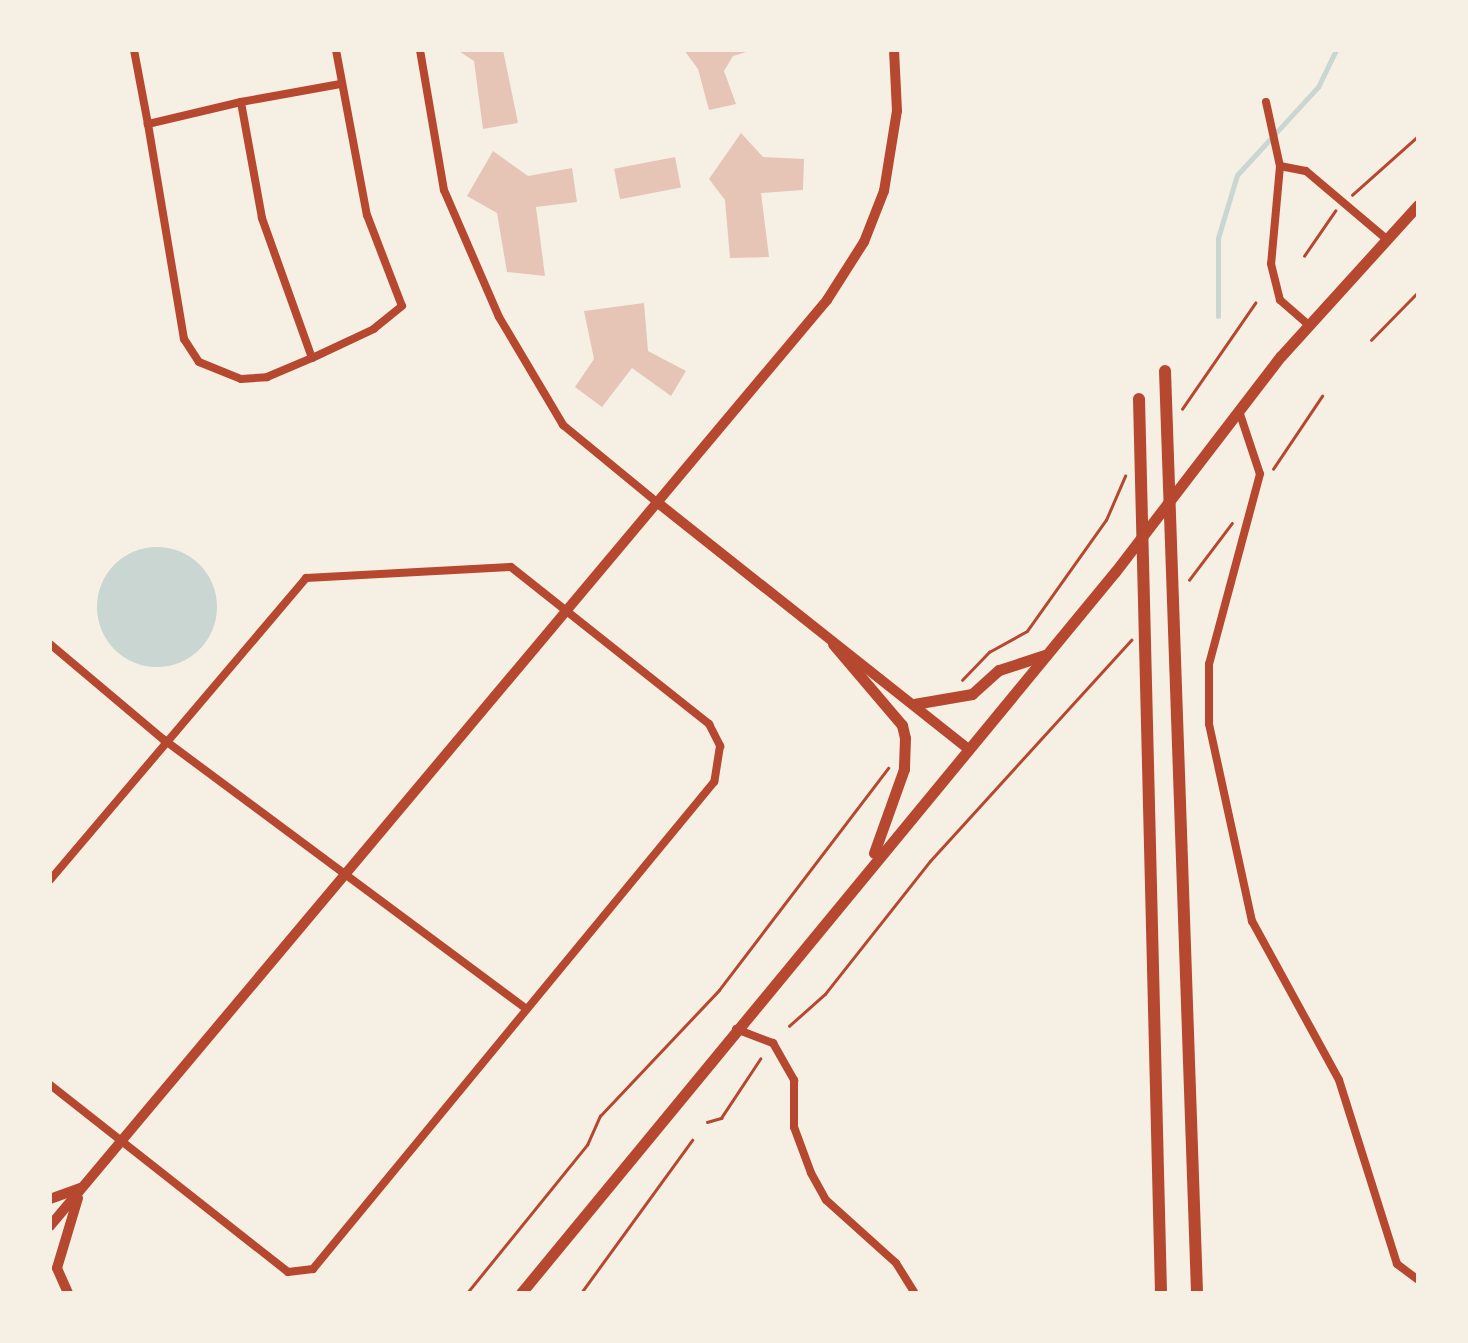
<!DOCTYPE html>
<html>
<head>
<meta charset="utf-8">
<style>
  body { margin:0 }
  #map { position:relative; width:1468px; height:1343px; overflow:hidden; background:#f6efe4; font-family:"Space Grotesk",sans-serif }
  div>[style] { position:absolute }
  .water>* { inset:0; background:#c9d6d2 }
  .round { border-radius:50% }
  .stream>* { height:5px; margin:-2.5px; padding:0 2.5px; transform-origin:2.5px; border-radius:2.5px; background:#c9d6d2 }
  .building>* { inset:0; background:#e6c5b7; transform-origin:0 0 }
  .path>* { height:2.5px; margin:-1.25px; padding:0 1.25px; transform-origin:1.25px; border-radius:1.25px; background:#b5482f }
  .minor>* { height:8px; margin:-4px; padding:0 4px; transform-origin:4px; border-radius:4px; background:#b5482f }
  .tertiary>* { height:10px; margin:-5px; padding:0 5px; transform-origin:5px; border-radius:5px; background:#b5482f }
  .secondary>* { height:11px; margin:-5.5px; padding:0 5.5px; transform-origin:5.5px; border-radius:5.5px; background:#b5482f }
  .trunk>* { height:12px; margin:-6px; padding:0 6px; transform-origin:6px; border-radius:6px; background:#b5482f }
  span { translate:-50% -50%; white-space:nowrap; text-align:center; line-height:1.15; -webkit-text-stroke:8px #f6efe4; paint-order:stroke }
  .frame { position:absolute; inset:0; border:52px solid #f6efe4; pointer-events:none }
</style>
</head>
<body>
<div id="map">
  <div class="water">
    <i class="round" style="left:97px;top:547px;width:120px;height:120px"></i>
  </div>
  <div class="stream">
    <i style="left:1218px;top:316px;width:78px;rotate:-90deg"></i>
    <i style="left:1218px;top:238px;width:66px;rotate:-73.2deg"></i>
    <i style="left:1237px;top:175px;width:120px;rotate:-47.4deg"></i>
    <i style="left:1318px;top:87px;width:41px;rotate:-64.1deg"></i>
  </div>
  <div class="building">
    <i style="clip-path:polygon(457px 50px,503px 50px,518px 123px,483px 129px,474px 61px)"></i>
    <i style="clip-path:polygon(684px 50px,753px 50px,733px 56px,724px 71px,736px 104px,709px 110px,698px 69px)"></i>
    <i style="clip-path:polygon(741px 133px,763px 157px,804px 159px,803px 190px,761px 193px,769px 257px,730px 258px,725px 200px,709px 179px)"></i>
    <i style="clip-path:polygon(493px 151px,528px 176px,572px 168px,577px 202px,536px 207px,545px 276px,507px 272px,497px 213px,467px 196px)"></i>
    <i style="left:675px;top:157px;width:31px;height:62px;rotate:79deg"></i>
    <i style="clip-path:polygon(644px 303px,648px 351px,686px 371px,671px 396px,632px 368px,602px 407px,575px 387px,594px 359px,584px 311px)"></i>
  </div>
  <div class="path">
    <i style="left:1352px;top:195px;width:89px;rotate:-41.8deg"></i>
    <i style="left:1304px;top:256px;width:55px;rotate:-55.4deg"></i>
    <i style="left:1371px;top:340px;width:67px;rotate:-45.6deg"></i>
    <i style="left:1182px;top:409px;width:129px;rotate:-55.4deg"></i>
    <i style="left:1273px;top:469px;width:88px;rotate:-56.1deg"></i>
    <i style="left:1189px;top:580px;width:71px;rotate:-53deg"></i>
    <i style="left:962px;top:680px;width:39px;rotate:-46deg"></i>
    <i style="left:989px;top:652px;width:43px;rotate:-28.9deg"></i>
    <i style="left:1027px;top:631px;width:136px;rotate:-54.6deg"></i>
    <i style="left:1106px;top:520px;width:48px;rotate:-66.6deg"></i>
    <i style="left:789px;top:1026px;width:48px;rotate:-41.6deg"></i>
    <i style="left:825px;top:994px;width:169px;rotate:-51.7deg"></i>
    <i style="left:930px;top:861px;width:299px;rotate:-47.7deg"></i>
    <i style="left:707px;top:1122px;width:15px;rotate:-16deg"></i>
    <i style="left:721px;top:1118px;width:71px;rotate:-56.5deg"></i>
    <i style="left:467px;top:1293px;width:191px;rotate:-51deg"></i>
    <i style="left:587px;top:1145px;width:32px;rotate:-66deg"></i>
    <i style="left:600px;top:1116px;width:173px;rotate:-46.6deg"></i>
    <i style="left:719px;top:990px;width:279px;rotate:-52.7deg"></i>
    <i style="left:581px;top:1293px;width:189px;rotate:-54deg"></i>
  </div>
  <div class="minor">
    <i style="left:134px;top:50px;width:75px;rotate:79.3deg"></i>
    <i style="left:336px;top:50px;width:168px;rotate:79.4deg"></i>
    <i style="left:367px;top:215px;width:97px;rotate:69deg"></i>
    <i style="left:402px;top:306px;width:36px;rotate:141deg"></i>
    <i style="left:374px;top:329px;width:68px;rotate:154.9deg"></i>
    <i style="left:312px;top:358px;width:149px;rotate:-109.7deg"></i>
    <i style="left:262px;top:218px;width:118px;rotate:-100.3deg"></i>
    <i style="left:241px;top:102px;width:101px;rotate:-10.3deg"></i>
    <i style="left:420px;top:50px;width:142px;rotate:80.3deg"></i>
    <i style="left:444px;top:190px;width:138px;rotate:66.6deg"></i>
    <i style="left:499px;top:317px;width:126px;rotate:59.3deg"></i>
    <i style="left:563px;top:425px;width:123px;rotate:39.4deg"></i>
    <i style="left:241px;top:102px;width:96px;rotate:166.7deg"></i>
    <i style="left:148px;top:124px;width:218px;rotate:80.5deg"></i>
    <i style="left:184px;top:339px;width:27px;rotate:57deg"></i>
    <i style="left:199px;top:362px;width:45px;rotate:22deg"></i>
    <i style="left:241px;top:379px;width:26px;rotate:-4deg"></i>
    <i style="left:267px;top:377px;width:49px;rotate:-22.9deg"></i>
    <i style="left:1266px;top:102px;width:66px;rotate:77.7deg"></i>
    <i style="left:1280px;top:166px;width:98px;rotate:95.2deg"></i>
    <i style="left:1271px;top:264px;width:37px;rotate:76deg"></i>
    <i style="left:1280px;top:300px;width:38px;rotate:41deg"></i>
    <i style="left:1280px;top:166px;width:26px;rotate:11deg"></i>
    <i style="left:1306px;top:171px;width:102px;rotate:40.2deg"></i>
    <i style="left:1239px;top:411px;width:66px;rotate:71.6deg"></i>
    <i style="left:1260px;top:474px;width:197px;rotate:105deg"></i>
    <i style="left:1209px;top:664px;width:60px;rotate:90deg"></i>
    <i style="left:1209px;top:724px;width:202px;rotate:77.7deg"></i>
    <i style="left:1252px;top:921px;width:181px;rotate:61.3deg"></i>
    <i style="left:1339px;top:1080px;width:193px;rotate:72.5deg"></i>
    <i style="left:1397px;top:1264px;width:26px;rotate:37deg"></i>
    <i style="left:50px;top:644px;width:148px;rotate:40.1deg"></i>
    <i style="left:163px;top:739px;width:453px;rotate:36.6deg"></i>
    <i style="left:50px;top:880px;width:396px;rotate:-49.7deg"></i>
    <i style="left:306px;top:578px;width:205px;rotate:-3.1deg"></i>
    <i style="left:511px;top:567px;width:253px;rotate:38.4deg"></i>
    <i style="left:709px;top:724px;width:25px;rotate:63deg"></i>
    <i style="left:720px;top:746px;width:36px;rotate:99deg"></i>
    <i style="left:714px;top:782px;width:631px;rotate:129.47deg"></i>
    <i style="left:313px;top:1269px;width:25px;rotate:173deg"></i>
    <i style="left:288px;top:1272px;width:303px;rotate:-141.8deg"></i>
    <i style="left:736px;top:1029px;width:40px;rotate:21deg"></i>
    <i style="left:773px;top:1043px;width:43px;rotate:60.4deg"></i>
    <i style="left:794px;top:1080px;width:47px;rotate:90deg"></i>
    <i style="left:794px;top:1127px;width:49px;rotate:69.7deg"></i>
    <i style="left:811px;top:1173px;width:31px;rotate:61deg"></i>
    <i style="left:826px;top:1200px;width:94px;rotate:42deg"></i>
    <i style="left:896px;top:1263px;width:36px;rotate:58deg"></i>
  </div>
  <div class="tertiary">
    <i style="left:658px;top:503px;width:394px;rotate:38.4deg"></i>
    <i style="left:50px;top:1199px;width:33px;rotate:-20deg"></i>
    <i style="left:50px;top:1226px;width:1209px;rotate:-50deg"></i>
    <i style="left:827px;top:300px;width:69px;rotate:-57.5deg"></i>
    <i style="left:864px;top:242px;width:55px;rotate:-68.6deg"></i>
    <i style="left:884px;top:191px;width:81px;rotate:-80.8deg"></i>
    <i style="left:897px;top:111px;width:61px;rotate:-92.8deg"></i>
    <i style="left:68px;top:1293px;width:27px;rotate:-114deg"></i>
    <i style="left:57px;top:1268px;width:73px;rotate:-73.3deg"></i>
  </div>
  <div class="secondary">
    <i style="left:833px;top:644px;width:106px;rotate:49.6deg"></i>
    <i style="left:902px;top:725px;width:13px;rotate:77deg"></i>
    <i style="left:905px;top:738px;width:31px;rotate:92deg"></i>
    <i style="left:904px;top:769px;width:89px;rotate:109.7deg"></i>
    <i style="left:914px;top:704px;width:59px;rotate:-9.8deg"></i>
    <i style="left:972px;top:694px;width:36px;rotate:-42deg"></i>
    <i style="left:999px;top:670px;width:48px;rotate:-18.1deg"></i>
    <i style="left:521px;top:1293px;width:934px;rotate:-50.52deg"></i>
    <i style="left:1115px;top:572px;width:272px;rotate:-52.5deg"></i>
    <i style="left:1281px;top:356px;width:204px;rotate:-47.8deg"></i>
  </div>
  <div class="trunk">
    <i style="left:1165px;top:371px;width:923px;rotate:88.01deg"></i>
    <i style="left:1139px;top:399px;width:894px;rotate:88.59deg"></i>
  </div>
  <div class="frame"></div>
</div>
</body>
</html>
